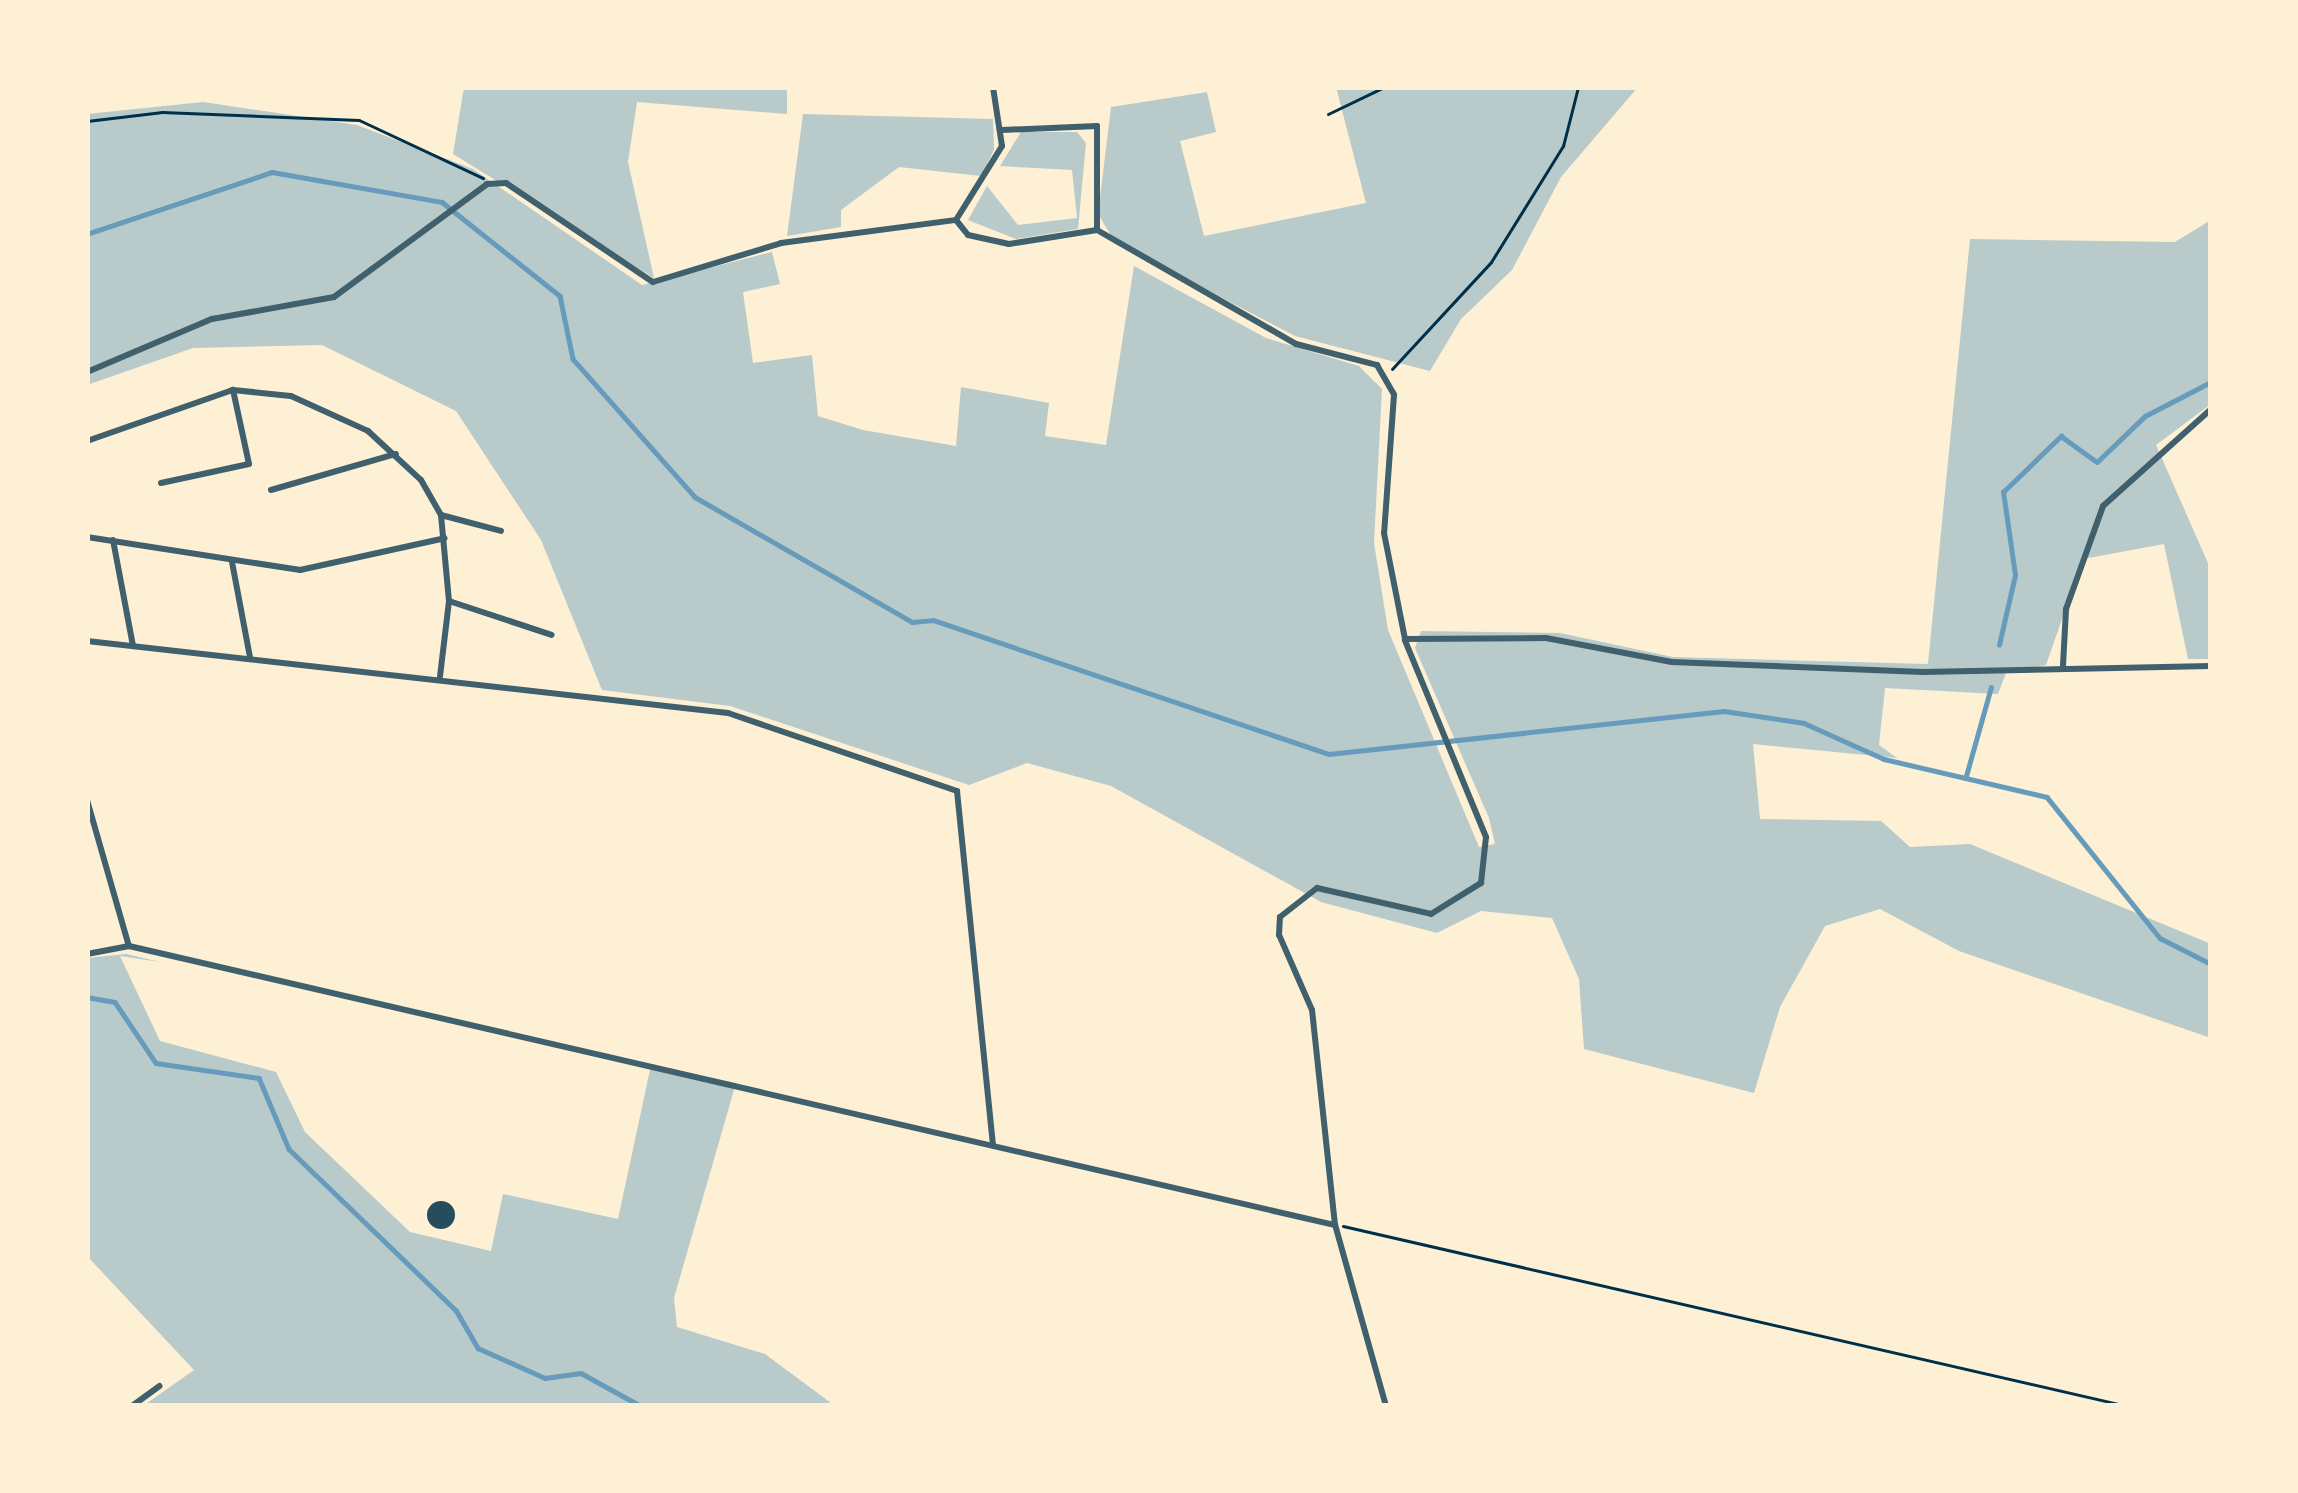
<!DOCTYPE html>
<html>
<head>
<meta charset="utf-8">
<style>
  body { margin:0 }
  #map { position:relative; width:2298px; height:1493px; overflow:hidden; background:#fdf0d5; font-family:"Times New Roman",serif }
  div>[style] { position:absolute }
  .green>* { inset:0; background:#b9caca }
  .stream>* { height:4.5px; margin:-2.25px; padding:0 2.25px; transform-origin:2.25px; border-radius:2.25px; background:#669bbc }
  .building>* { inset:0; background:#264d5e }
  .round { border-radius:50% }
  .path>* { height:3px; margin:-1.5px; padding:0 1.5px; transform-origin:1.5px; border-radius:1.5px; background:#003049 }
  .minor>* { height:6px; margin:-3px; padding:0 3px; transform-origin:3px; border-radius:3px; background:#3f606c }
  span { translate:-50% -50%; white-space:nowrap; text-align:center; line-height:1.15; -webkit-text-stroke:9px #fdf0d5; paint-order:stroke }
  .frame { position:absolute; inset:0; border:90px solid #fdf0d5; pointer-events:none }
</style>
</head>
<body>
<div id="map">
  <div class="green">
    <i style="clip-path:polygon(464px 87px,787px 87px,787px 114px,637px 102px,628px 162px,654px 278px,453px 154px)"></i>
    <i style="clip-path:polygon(1336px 87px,1638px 87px,1561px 177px,1512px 270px,1461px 319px,1430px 371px,1295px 336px,1115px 242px,1098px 214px,1111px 107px,1207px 92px,1216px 132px,1180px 141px,1204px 236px,1366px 203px)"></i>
    <i style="clip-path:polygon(203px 102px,357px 125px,473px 169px,642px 285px,772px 252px,780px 284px,743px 292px,753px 363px,812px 355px,818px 416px,863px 430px,956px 446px,961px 387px,1049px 403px,1045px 436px,1106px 445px,1134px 266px,1266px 338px,1359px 366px,1382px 389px,1374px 543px,1388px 630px,1479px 847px,1495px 844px,1489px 818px,1415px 648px,1421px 631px,1560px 633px,1673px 657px,1928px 664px,1970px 239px,2175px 242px,2211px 220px,2211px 404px,2156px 445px,2211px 570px,2211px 659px,2188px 659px,2164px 544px,2083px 559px,2046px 665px,2006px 673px,1998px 694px,1885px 688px,1879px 745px,1897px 758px,1753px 744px,1760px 819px,1881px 821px,1910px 847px,1970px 844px,2211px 944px,2211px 1038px,1959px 951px,1880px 909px,1825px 926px,1780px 1007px,1754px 1093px,1584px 1049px,1579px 979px,1552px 918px,1481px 911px,1437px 933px,1321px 902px,1111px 786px,1027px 763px,969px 785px,730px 706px,602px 690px,541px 540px,456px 411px,322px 345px,193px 348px,87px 385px,87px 114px)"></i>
    <i style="clip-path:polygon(803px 114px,993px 119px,994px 150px,981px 176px,899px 167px,841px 210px,841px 227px,787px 236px)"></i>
    <i style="clip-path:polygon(1021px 132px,1077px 132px,1086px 143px,1078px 229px,1016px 239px,968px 220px,987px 186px,1018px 225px,1077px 218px,1072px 170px,1000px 166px)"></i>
    <i style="clip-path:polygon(126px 954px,160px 962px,120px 956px,160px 1041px,276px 1072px,305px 1132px,410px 1232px,491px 1251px,503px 1194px,618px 1219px,651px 1065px,736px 1083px,674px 1298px,677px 1327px,765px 1354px,835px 1406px,143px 1406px,194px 1370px,87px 1256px,87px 958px)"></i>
  </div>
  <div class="stream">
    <i style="left:87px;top:234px;width:195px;rotate:-18.5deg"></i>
    <i style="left:272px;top:172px;width:173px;rotate:10deg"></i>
    <i style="left:442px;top:202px;width:151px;rotate:38.5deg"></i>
    <i style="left:560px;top:296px;width:64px;rotate:78.3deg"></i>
    <i style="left:573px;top:359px;width:184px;rotate:48.5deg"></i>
    <i style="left:695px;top:497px;width:250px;rotate:29.9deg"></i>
    <i style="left:912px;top:622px;width:21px;rotate:-5deg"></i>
    <i style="left:933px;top:620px;width:418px;rotate:18.7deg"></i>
    <i style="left:1329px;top:754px;width:397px;rotate:-6.2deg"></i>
    <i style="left:1724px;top:711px;width:81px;rotate:8.5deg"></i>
    <i style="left:1804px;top:723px;width:88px;rotate:24.2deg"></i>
    <i style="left:1884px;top:759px;width:167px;rotate:13.1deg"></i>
    <i style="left:2047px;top:797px;width:181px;rotate:51.3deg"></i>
    <i style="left:2160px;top:938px;width:57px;rotate:27deg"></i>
    <i style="left:1999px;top:645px;width:72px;rotate:-77.1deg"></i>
    <i style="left:2015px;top:575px;width:84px;rotate:-98.2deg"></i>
    <i style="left:2003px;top:492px;width:81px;rotate:-44deg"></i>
    <i style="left:2061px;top:436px;width:44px;rotate:35.8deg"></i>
    <i style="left:2097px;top:462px;width:66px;rotate:-43.8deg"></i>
    <i style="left:2145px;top:416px;width:74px;rotate:-27.3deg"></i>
    <i style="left:1966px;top:776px;width:92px;rotate:-74.3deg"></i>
    <i style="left:87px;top:997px;width:28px;rotate:10deg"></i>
    <i style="left:115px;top:1002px;width:73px;rotate:56.1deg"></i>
    <i style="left:156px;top:1063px;width:104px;rotate:8.3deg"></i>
    <i style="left:259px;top:1078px;width:77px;rotate:67.1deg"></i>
    <i style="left:289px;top:1149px;width:232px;rotate:44deg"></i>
    <i style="left:456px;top:1310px;width:44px;rotate:59.9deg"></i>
    <i style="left:478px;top:1348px;width:73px;rotate:24.1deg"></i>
    <i style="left:545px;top:1378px;width:36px;rotate:-8deg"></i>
    <i style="left:581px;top:1373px;width:68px;rotate:28.8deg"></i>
  </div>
  <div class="building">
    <i class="round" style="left:427px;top:1201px;width:28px;height:28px"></i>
  </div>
  <div class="path">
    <i style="left:1328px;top:114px;width:62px;rotate:-25.7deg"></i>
    <i style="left:87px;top:121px;width:76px;rotate:-6.8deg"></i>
    <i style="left:162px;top:112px;width:197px;rotate:2.3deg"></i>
    <i style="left:359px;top:120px;width:137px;rotate:25.1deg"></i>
    <i style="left:1392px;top:369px;width:146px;rotate:-47.2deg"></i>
    <i style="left:1491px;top:262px;width:137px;rotate:-58.2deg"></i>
    <i style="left:1563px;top:146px;width:61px;rotate:-75.7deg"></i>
    <i style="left:1343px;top:1226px;width:804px;rotate:12.93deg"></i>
  </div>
  <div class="minor">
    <i style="left:1002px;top:130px;width:95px;rotate:-2.4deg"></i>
    <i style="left:1097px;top:126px;width:104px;rotate:90deg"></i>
    <i style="left:956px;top:220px;width:19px;rotate:51deg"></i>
    <i style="left:968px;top:235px;width:42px;rotate:12.4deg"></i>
    <i style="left:1009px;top:244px;width:89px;rotate:-9deg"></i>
    <i style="left:1097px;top:230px;width:229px;rotate:29.8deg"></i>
    <i style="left:1296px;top:344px;width:84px;rotate:14.5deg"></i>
    <i style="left:1377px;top:365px;width:34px;rotate:60deg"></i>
    <i style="left:1394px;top:395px;width:138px;rotate:94.1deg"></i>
    <i style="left:1384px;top:533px;width:108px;rotate:78.8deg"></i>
    <i style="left:1405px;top:639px;width:141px;rotate:-0.4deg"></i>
    <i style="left:1546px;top:638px;width:128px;rotate:10.8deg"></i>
    <i style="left:1672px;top:662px;width:251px;rotate:2.3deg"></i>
    <i style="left:1923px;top:672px;width:288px;rotate:-1.2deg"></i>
    <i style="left:956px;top:220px;width:87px;rotate:-58.1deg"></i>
    <i style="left:1002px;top:146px;width:60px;rotate:-98.7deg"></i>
    <i style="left:87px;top:372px;width:136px;rotate:-23deg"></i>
    <i style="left:212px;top:319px;width:124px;rotate:-10.2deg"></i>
    <i style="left:334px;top:297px;width:190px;rotate:-36.4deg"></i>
    <i style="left:487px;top:184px;width:19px;rotate:-3deg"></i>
    <i style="left:506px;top:183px;width:177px;rotate:34deg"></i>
    <i style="left:653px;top:282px;width:134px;rotate:-16.9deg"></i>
    <i style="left:781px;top:243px;width:177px;rotate:-7.5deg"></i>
    <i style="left:87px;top:441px;width:155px;rotate:-19.3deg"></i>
    <i style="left:233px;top:390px;width:58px;rotate:5.9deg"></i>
    <i style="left:291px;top:396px;width:85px;rotate:24.4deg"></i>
    <i style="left:368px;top:431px;width:72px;rotate:42.8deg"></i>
    <i style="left:421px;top:480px;width:40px;rotate:60.3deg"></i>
    <i style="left:441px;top:515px;width:86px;rotate:84.7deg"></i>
    <i style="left:449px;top:601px;width:76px;rotate:96.8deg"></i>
    <i style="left:161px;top:483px;width:90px;rotate:-12.2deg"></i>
    <i style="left:249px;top:464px;width:76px;rotate:-102.2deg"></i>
    <i style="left:271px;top:490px;width:130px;rotate:-16.1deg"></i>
    <i style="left:441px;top:515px;width:62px;rotate:14.9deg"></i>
    <i style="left:87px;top:537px;width:216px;rotate:8.8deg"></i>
    <i style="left:300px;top:570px;width:148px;rotate:-12.4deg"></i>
    <i style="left:113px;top:540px;width:108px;rotate:79.3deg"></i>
    <i style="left:232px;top:562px;width:97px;rotate:79.3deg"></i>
    <i style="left:449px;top:601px;width:108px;rotate:18.3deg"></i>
    <i style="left:87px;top:641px;width:645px;rotate:6.41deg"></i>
    <i style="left:728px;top:713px;width:242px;rotate:18.8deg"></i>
    <i style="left:957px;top:791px;width:356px;rotate:84.2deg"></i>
    <i style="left:2063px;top:665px;width:56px;rotate:-86.9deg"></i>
    <i style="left:2066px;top:609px;width:109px;rotate:-70.2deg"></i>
    <i style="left:2103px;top:506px;width:145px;rotate:-41.9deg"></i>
    <i style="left:87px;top:800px;width:152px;rotate:74deg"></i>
    <i style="left:87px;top:954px;width:43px;rotate:-10.8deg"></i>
    <i style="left:129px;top:946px;width:1238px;rotate:13.03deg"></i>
    <i style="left:132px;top:1406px;width:34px;rotate:-36deg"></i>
    <i style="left:1386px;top:1406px;width:188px;rotate:-105.7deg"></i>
    <i style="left:1335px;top:1225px;width:216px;rotate:-96.1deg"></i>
    <i style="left:1312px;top:1010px;width:82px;rotate:-113.7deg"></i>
    <i style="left:1279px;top:935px;width:18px;rotate:-87deg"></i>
    <i style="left:1280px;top:917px;width:47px;rotate:-38.1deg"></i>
    <i style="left:1317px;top:888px;width:117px;rotate:12.8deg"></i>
    <i style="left:1431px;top:914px;width:59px;rotate:-31.8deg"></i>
    <i style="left:1481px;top:883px;width:46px;rotate:-83.8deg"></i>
    <i style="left:1486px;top:837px;width:213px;rotate:-112.4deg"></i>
  </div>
  <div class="frame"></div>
</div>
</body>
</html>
